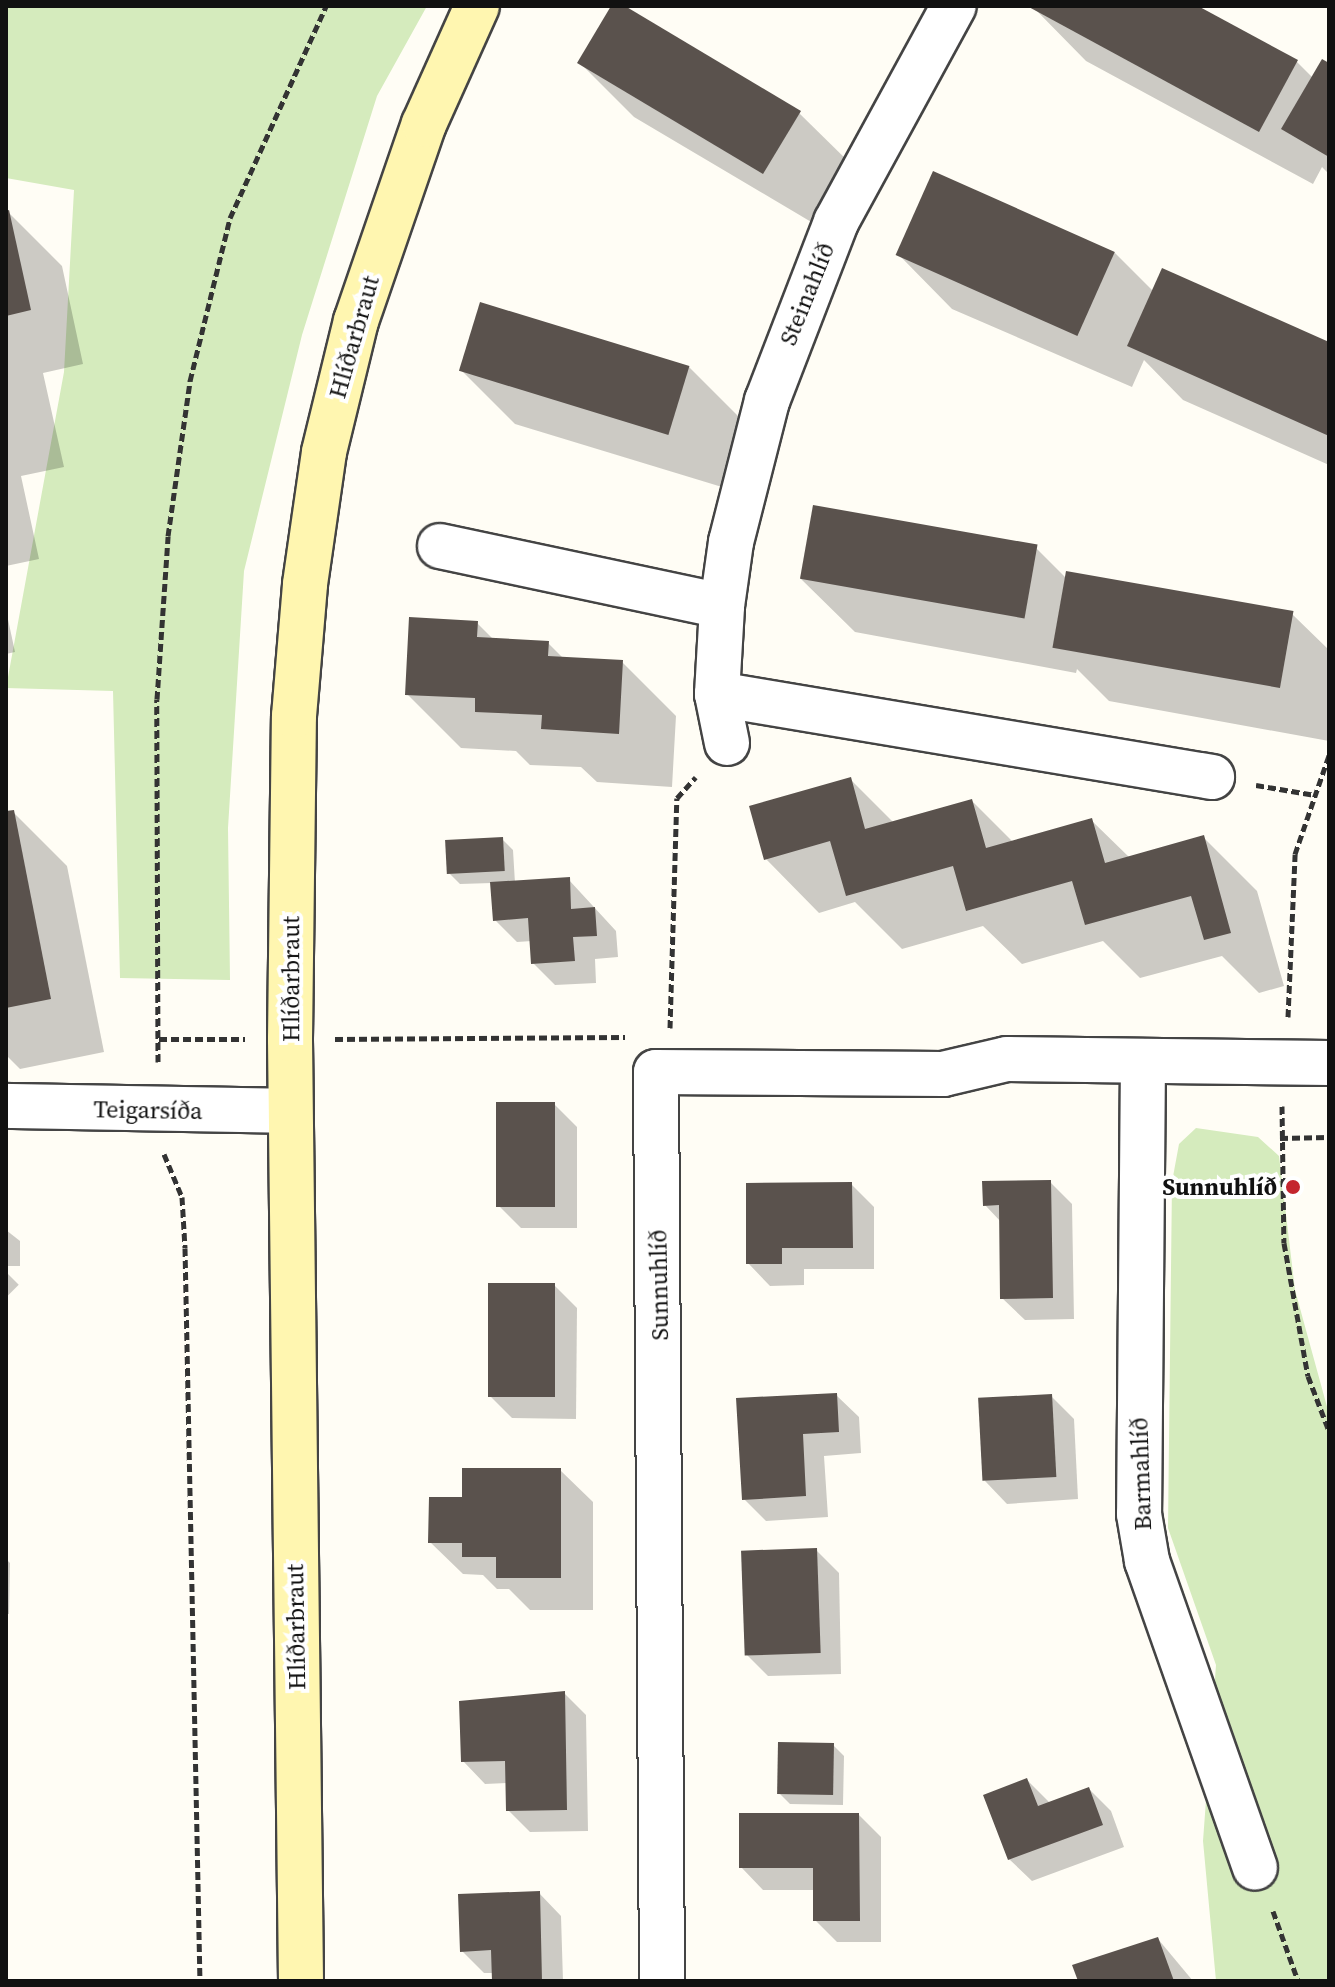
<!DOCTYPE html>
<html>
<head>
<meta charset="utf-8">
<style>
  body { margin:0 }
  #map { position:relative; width:1335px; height:1987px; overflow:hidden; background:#fffdf5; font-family:"Source Serif 4",serif }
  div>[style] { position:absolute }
  .green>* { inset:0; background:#d5ebbd }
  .shadow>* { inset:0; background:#0003; transform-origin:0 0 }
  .building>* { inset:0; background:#5a524d; transform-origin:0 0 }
  .path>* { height:5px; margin-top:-2.5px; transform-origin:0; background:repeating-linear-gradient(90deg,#333 0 8px,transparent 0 12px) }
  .roads { filter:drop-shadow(2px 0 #444) drop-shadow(-2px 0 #444) drop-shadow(0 2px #444) drop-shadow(0 -2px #444) }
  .street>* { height:44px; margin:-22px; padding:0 22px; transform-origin:22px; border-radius:22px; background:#fff }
  .secondary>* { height:44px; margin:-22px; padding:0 22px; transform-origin:22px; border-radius:22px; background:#fff6b0 }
  .dots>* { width:22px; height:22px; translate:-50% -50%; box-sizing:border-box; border:4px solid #fff; border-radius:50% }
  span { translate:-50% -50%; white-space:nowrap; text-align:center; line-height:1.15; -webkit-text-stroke:8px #fff; paint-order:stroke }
  .street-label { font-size:24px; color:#111 }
  .poi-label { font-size:24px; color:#111; font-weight:700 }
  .right { translate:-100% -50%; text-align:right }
  .frame { position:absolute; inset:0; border:8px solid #111; pointer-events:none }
</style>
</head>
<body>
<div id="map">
  <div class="green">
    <i style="clip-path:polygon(6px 6px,427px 6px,377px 96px,302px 335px,244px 571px,228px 828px,230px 980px,120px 978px,113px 691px,6px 688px,64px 372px,74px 190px,6px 178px)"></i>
    <i style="clip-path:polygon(1196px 1128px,1258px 1137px,1279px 1156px,1295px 1290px,1329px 1414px,1329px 1981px,1216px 1981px,1203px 1841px,1216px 1665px,1168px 1528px,1172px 1182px,1179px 1144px)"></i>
  </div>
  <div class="shadow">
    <i style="clip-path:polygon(614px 6px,799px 113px,853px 166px,818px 226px,634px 117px,580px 63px)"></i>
    <i style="clip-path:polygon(1032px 6px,1194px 6px,1297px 62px,1313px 78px,1329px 66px,1329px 174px,1322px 167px,1313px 184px,1086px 61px)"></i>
    <i style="clip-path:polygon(8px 212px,62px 266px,83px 364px,43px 373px,64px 467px,21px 476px,39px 559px,6px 566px)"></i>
    <i style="clip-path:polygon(1114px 252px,1154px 292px,1329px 344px,1329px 465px,1183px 400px,1144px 360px,1132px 387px,952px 309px,899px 255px)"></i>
    <i style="clip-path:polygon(689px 367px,743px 421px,722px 487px,515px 424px,461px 370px)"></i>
    <i style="clip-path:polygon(1036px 548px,1067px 579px,1292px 614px,1329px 650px,1329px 741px,1109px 701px,1077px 669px,1076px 673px,855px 632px,801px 579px)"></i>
    <i style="clip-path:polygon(6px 610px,15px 652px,6px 654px)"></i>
    <i style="clip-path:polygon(477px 623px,494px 640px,548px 643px,564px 659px,622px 662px,676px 716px,672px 787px,597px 782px,581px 767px,530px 765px,516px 751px,461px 748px,407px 694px)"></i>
    <i style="clip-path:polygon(850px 779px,894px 823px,972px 801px,1013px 842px,1091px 820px,1130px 858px,1203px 837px,1257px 891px,1284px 986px,1259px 993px,1222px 956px,1140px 978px,1103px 941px,1022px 964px,983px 926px,902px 949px,855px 902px,819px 913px,766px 859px)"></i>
    <i style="clip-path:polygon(13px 812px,67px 866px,104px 1052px,20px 1069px,6px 1055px,6px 813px)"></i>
    <i style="clip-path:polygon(502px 839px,513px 850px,515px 883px,569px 880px,616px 931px,618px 957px,595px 959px,596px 983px,555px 985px,533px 963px,532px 941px,517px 942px,495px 920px,492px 883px,460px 884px,449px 873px)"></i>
    <i style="clip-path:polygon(554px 1104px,577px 1127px,577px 1228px,521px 1228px,499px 1206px)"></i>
    <i style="clip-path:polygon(1050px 1182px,1072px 1204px,1074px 1319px,1025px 1320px,1002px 1298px,1001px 1222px,985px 1205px)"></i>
    <i style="clip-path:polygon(851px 1184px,874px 1207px,874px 1269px,804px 1269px,804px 1285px,770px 1286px,748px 1263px)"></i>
    <i style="clip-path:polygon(6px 1230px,20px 1241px,20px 1266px,6px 1266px)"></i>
    <i style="left:6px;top:1272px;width:18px;height:119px;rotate:45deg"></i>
    <i style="clip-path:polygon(554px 1285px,577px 1308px,576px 1419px,512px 1418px,490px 1396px)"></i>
    <i style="clip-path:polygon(836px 1395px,859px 1417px,861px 1453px,824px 1456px,828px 1517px,766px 1521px,744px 1499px)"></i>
    <i style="clip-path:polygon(1051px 1396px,1074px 1419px,1078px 1499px,1007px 1504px,985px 1481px)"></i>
    <i style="clip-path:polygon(560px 1470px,593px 1502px,593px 1610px,530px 1610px,509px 1589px,497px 1589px,483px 1575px,463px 1574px,430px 1542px,464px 1499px)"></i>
    <i style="clip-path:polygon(816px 1550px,839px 1573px,841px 1674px,768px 1676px,746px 1654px)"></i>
    <i style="clip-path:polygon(6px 1559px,10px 1563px,9px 1614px,6px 1614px)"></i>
    <i style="clip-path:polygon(564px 1693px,586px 1715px,588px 1831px,530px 1832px,508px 1810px,507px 1783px,485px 1784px,463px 1761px)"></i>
    <i style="clip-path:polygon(833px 1745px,844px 1756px,843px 1805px,790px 1804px,779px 1793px)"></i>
    <i style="clip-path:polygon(1027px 1780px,1050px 1803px,1089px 1789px,1111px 1811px,1124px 1847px,1032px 1881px,1009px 1859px)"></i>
    <i style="clip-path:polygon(859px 1815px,881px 1837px,881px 1942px,837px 1942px,815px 1920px,815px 1890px,763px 1890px,741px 1867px)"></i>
    <i style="clip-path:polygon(539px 1893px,561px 1916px,563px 1981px,494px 1981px,494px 1973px,484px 1973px,462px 1951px)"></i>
    <i style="clip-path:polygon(1158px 1939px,1193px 1981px,1080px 1981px)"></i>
  </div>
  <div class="building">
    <i style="clip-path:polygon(611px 6px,625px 6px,801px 111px,763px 174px,577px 63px)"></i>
    <i style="clip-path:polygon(1027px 6px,1198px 6px,1298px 60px,1259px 132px)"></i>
    <i style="clip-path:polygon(1322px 59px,1329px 63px,1329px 157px,1281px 129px)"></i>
    <i style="left:933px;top:171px;width:199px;height:92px;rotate:24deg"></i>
    <i style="clip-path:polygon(9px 210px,31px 310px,6px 316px,6px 211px)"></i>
    <i style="clip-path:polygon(1162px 268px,1329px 342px,1329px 436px,1127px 346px)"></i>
    <i style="left:480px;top:302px;width:219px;height:72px;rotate:17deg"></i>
    <i style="left:813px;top:505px;width:228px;height:75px;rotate:10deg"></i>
    <i style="left:1066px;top:571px;width:231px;height:78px;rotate:10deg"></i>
    <i style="clip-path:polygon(409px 617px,478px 621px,477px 637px,549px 641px,548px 656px,623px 660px,619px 734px,541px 729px,542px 715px,475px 712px,475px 698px,405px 695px)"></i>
    <i style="clip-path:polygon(851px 777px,865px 829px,972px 799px,986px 848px,1092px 818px,1105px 863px,1204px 835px,1231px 933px,1204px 940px,1191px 896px,1085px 925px,1072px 881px,966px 911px,953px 866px,846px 896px,830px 841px,764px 860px,749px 806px)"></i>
    <i style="clip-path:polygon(14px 810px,51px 999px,6px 1008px,6px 811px)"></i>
    <i style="left:503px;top:837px;width:34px;height:58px;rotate:87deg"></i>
    <i style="clip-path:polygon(570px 877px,571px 909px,595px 907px,597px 936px,573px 937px,575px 961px,531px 964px,528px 918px,493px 921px,490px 882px)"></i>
    <i style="left:496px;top:1102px;width:59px;height:105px"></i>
    <i style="clip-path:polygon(1051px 1180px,1053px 1298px,1000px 1299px,999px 1205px,983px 1206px,982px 1181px)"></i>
    <i style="clip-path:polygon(852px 1182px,853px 1248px,782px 1248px,782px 1264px,746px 1264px,746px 1183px)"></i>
    <i style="left:488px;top:1283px;width:67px;height:114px"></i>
    <i style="clip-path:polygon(837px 1393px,839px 1432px,803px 1434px,806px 1496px,742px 1500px,736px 1398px)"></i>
    <i style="left:1052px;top:1394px;width:83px;height:74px;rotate:87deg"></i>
    <i style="clip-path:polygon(462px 1468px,561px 1468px,561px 1578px,496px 1578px,496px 1557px,462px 1557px,462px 1543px,428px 1543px,429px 1497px,462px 1497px)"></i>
    <i style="left:817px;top:1548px;width:105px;height:76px;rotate:88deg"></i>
    <i style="clip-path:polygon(565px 1691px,567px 1810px,506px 1811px,505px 1761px,461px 1762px,459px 1701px)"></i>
    <i style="left:778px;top:1742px;width:56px;height:52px;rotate:1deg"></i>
    <i style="clip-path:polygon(1027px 1778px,1038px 1806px,1089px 1787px,1103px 1825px,1008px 1860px,983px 1795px)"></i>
    <i style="clip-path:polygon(739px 1813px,859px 1813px,860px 1921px,813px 1921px,813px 1868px,739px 1868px)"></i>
    <i style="clip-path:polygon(540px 1891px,542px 1981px,492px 1981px,491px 1950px,460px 1952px,458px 1894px)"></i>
    <i style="clip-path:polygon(1158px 1937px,1174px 1981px,1078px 1981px,1072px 1965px)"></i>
  </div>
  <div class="path">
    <i style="left:1256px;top:785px;width:60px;rotate:9.6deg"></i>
    <i style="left:1288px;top:1017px;width:163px;rotate:-87.5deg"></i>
    <i style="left:1295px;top:854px;width:105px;rotate:-71deg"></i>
    <i style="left:670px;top:1028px;width:230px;rotate:-88.3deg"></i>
    <i style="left:677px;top:798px;width:28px;rotate:-48deg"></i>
    <i style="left:159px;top:1039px;width:86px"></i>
    <i style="left:335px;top:1039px;width:290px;rotate:-0.4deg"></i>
    <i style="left:158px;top:1062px;width:363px;rotate:-90.2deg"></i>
    <i style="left:157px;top:699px;width:163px;rotate:-86.1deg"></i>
    <i style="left:168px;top:536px;width:157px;rotate:-81.9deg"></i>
    <i style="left:190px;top:381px;width:168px;rotate:-76.2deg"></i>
    <i style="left:230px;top:218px;width:233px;rotate:-65.6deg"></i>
    <i style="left:1282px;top:1106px;width:137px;rotate:89.2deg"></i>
    <i style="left:1284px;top:1243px;width:135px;rotate:79.8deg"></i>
    <i style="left:1308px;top:1376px;width:59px;rotate:69.1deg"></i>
    <i style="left:1280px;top:1138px;width:49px;rotate:-1.2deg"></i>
    <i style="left:164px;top:1154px;width:47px;rotate:67.3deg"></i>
    <i style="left:182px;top:1197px;width:51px;rotate:86.6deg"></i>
    <i style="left:185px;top:1248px;width:733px;rotate:88.83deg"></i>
    <i style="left:1273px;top:1911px;width:74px;rotate:70.3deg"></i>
  </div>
  <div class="roads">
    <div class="street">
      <i style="left:440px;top:546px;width:288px;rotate:12deg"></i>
      <i style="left:717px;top:694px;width:502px;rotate:9.52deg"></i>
      <i style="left:727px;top:743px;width:50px;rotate:-101.5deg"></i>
      <i style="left:717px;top:694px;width:88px;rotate:-86.7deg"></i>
      <i style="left:722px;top:606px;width:65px;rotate:-82deg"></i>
      <i style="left:731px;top:542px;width:146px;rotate:-75.7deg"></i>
      <i style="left:767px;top:401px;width:192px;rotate:-68.9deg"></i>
      <i style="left:836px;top:222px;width:246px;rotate:-61.4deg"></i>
      <i style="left:1143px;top:1061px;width:453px;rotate:90.5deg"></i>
      <i style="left:1139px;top:1514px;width:48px;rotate:80.3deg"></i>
      <i style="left:1147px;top:1561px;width:325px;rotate:70.6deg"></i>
      <i style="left:6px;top:1106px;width:284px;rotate:1deg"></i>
      <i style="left:662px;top:1981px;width:909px;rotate:-90.38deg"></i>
      <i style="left:656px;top:1072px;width:287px;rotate:0.4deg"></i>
      <i style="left:943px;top:1074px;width:66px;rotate:-13.2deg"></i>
      <i style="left:1007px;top:1059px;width:322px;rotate:0.7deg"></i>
    </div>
    <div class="secondary">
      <i style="left:301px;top:1981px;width:942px;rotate:-90.67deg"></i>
      <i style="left:290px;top:1039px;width:323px;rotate:-89.3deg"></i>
      <i style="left:294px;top:716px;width:132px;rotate:-85.2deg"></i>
      <i style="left:305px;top:584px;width:133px;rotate:-81.8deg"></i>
      <i style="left:324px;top:452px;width:135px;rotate:-76.3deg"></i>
      <i style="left:356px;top:321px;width:208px;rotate:-71deg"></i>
      <i style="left:424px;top:124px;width:129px;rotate:-65.8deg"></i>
    </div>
  </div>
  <div class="dots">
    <i style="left:1293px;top:1187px;background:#c4262e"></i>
  </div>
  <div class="street-label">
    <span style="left:807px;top:294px;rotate:-68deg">Steinahlíð</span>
    <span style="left:354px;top:337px;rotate:-74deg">Hlíðarbraut</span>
    <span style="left:291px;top:979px;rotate:-90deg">Hlíðarbraut</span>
    <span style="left:148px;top:1110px;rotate:1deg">Teigarsíða</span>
    <span style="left:659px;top:1285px;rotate:-91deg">Sunnuhlíð</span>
    <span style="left:1141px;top:1474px;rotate:-92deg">Barmahlíð</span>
    <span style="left:296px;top:1627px;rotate:-91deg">Hlíðarbraut</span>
  </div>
  <div class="poi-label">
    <span class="right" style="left:1277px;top:1187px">Sunnuhlíð</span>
  </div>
  <div class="frame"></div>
</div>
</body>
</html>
